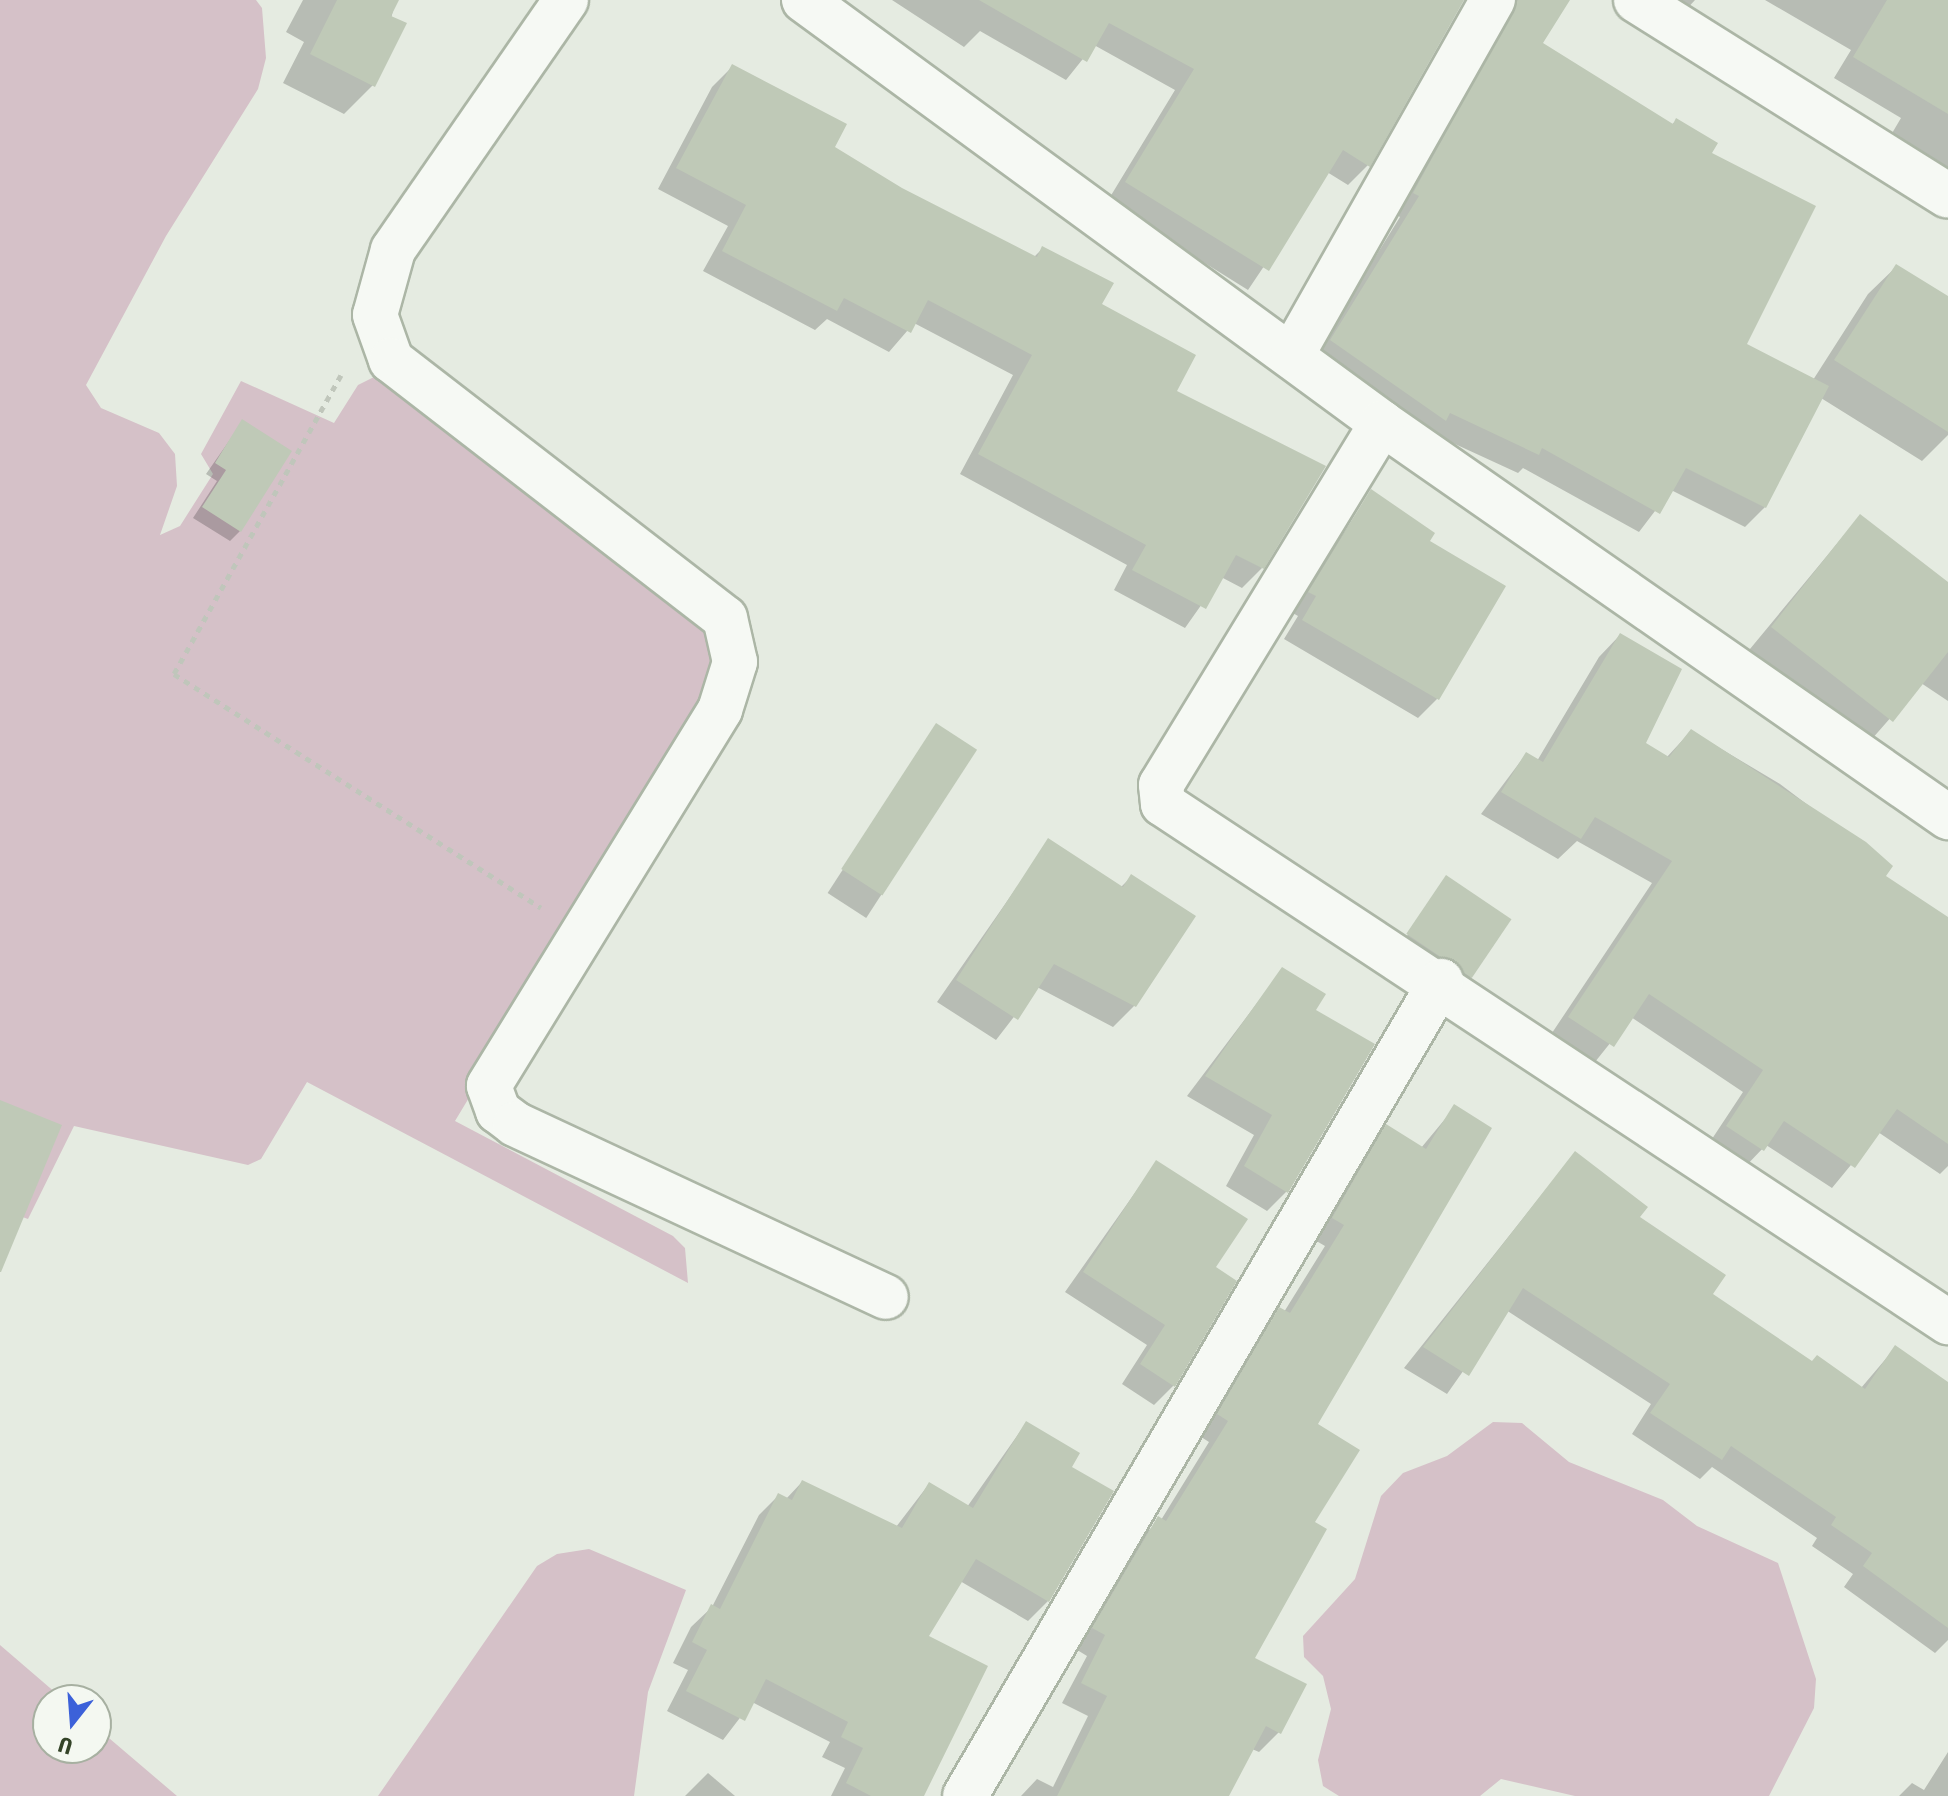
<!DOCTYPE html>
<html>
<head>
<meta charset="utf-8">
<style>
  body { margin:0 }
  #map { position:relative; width:1948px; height:1796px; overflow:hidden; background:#e5ebe1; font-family:"Fira Sans Condensed",sans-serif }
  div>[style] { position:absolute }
  .green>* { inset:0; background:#d5c1c8 }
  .shadow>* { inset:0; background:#0003; transform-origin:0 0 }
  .building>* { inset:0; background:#bfc9b7; transform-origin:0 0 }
  .path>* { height:5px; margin-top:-2.5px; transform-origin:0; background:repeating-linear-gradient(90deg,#c0c6bb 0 6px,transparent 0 12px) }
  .roads { filter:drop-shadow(2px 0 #acb6a6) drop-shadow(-2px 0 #acb6a6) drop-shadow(0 2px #acb6a6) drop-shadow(0 -2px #acb6a6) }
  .minor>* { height:44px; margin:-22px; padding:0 22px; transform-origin:22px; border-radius:22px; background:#f6f9f4 }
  span { translate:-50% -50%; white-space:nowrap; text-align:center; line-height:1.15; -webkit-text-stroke:8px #f4f8f1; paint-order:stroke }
  .north { position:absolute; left:32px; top:1684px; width:80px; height:80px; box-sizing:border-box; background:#f4f8f1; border:2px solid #a7b0a1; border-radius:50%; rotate:197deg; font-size:22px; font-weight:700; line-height:32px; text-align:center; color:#344428 }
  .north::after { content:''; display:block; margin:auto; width:28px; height:36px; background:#3c61d9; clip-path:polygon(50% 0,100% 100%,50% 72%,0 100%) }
</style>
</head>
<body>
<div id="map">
  <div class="green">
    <i style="clip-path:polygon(0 0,256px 0,262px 8px,266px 58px,258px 89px,166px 236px,86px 385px,101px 408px,159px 433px,175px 454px,177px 486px,160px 535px,180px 526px,213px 474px,201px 454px,241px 381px,334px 423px,358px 385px,374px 377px,391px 381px,708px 612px,726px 670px,455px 1121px,673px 1236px,685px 1248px,688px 1283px,307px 1082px,261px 1159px,248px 1165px,74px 1126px,28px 1219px,0 1209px)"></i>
    <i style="clip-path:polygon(1493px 1422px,1522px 1423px,1569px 1462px,1663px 1500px,1697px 1526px,1778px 1563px,1816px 1679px,1814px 1708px,1769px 1796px,1575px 1796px,1501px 1779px,1480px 1796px,1339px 1796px,1323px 1786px,1318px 1760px,1331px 1709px,1323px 1676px,1304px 1657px,1303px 1636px,1355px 1579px,1381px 1496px,1403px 1473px,1447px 1456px)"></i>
    <i style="clip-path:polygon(589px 1549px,686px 1590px,648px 1692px,634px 1796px,378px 1796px,537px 1566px,557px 1554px)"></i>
    <i style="clip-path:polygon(0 1645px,64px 1700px,48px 1700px,48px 1748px,96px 1748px,96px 1727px,177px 1796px,0 1796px)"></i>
  </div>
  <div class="shadow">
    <i style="clip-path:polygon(303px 0,396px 0,373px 85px,344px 114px,283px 83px,304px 42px,286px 32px)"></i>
    <i style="clip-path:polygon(892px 0,1462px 0,1368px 165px,1348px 185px,1327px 172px,1248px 290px,1107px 202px,1175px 90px,1094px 45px,1066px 80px,980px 31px,964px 47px)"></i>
    <i style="clip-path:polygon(1487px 0,1545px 0,1540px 44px,1671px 125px,1676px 121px,1709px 154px,1744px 345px,1813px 380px,1868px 294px,1897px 266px,1948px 299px,1948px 435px,1922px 461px,1821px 398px,1765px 507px,1745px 527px,1671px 490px,1639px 532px,1523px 468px,1518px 473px,1431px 433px,1311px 361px,1400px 217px,1394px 213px)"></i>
    <i style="clip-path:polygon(1635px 0,1695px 0,1673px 24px)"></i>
    <i style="clip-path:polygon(1765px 0,1948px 0,1948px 178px,1888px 140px,1901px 118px,1834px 78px,1851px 50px)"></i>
    <i style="clip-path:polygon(732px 67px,832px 148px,901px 190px,1034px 257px,1043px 248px,1174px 392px,1262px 568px,1242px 588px,1221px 577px,1185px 628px,1114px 590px,1127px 565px,960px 474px,1013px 375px,914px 323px,889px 352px,827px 319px,815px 330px,703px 271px,728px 226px,658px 189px,712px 87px)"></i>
    <i style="clip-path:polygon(243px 421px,240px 531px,230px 541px,193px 518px,217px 481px,206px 474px)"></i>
    <i style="clip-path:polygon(1371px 492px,1428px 542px,1437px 699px,1418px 718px,1284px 639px,1298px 616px,1291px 612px)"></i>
    <i style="clip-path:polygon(1860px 516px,1948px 583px,1948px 701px,1921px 683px,1864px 748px,1745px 655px)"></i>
    <i style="clip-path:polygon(1620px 635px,1644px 744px,1666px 758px,1691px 731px,1780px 784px,1890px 867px,1884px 877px,1948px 919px,1948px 1166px,1940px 1174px,1878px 1132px,1832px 1188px,1766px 1145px,1741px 1171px,1706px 1148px,1743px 1092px,1631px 1017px,1591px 1067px,1548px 1039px,1652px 883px,1577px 841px,1558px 859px,1481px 814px,1526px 754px,1537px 761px,1599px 657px)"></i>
    <i style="left:936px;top:726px;width:46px;height:199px;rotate:33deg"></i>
    <i style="clip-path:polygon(1049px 841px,1120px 888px,1131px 877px,1134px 1006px,1113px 1027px,1037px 987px,996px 1040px,937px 1002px)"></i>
    <i style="left:1446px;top:878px;width:76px;height:98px;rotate:34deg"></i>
    <i style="clip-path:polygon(1282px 970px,1314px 1010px,1287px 1191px,1267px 1211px,1226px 1186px,1254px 1135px,1187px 1096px)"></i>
    <i style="clip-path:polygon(1455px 1107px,1315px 1424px,1313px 1522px,1252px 1658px,1279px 1732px,1259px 1752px,1252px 1749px,1227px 1796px,1021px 1796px,1037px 1779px,1053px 1787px,1088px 1716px,1062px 1703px,1087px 1656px,1074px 1648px,1138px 1539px,1161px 1520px,1209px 1442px,1198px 1435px,1260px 1330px,1284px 1312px,1325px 1246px,1313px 1239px,1366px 1147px,1386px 1127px,1421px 1148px)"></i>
    <i style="clip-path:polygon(1575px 1153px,1710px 1295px,1811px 1363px,1861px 1388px,1895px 1348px,1948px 1384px,1948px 1640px,1935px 1653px,1844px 1587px,1853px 1574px,1812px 1546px,1817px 1538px,1712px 1467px,1700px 1479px,1632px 1434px,1651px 1404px,1506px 1310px,1447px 1394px,1404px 1368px)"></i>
    <i style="clip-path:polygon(1156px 1163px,1213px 1268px,1173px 1386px,1154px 1405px,1122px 1384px,1147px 1345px,1065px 1292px)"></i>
    <i style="clip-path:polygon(1026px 1423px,1069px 1467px,1048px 1601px,1028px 1621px,960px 1581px,926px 1637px,921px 1796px,831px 1796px,845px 1768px,822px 1757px,830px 1742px,752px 1702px,723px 1740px,667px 1711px,688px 1670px,673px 1663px,691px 1627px,712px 1607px,759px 1515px,779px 1495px,786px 1499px,802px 1482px,896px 1527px,929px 1484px,967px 1507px)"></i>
    <i style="clip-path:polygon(1948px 1752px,1948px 1796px,1899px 1796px,1912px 1783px,1924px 1790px)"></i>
    <i style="clip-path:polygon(708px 1773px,735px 1796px,685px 1796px)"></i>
  </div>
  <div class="building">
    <i style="clip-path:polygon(337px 0,399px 0,391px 16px,407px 23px,375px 87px,310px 54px)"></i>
    <i style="clip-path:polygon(979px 0,1464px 0,1370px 167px,1343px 150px,1269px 271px,1125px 182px,1194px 69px,1109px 23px,1087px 62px)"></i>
    <i style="clip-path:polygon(1518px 0,1570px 0,1543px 43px,1673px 124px,1676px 118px,1718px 143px,1712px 153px,1816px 206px,1747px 344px,1829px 386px,1766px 508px,1686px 468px,1660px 514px,1542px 448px,1539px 455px,1450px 413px,1446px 421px,1330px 340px,1419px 196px,1413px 193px)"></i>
    <i style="clip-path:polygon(1887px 0,1948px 0,1948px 114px,1853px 57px)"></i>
    <i style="clip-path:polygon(732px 64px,847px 124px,835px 147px,902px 188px,1037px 257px,1042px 246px,1114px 283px,1102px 304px,1196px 355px,1177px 391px,1326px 466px,1264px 569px,1236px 555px,1206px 609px,1132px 570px,1146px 545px,978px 454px,1032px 355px,928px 300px,911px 333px,844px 298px,837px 311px,722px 251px,746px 205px,676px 168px)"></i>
    <i style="clip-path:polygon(1896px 264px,1948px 296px,1948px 432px,1834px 360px)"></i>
    <i style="clip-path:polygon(242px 419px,292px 451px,241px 532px,202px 507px,226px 470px,215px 463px)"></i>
    <i style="clip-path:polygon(1371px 489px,1435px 533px,1430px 541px,1506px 586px,1439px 700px,1302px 620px,1316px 596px,1308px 592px)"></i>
    <i style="clip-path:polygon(1860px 514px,1948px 582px,1948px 652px,1893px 722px,1771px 627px)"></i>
    <i style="clip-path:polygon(1620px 633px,1682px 669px,1646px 743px,1669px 757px,1691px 729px,1866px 842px,1893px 866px,1886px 876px,1948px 917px,1948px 1144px,1897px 1109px,1855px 1168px,1784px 1121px,1764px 1151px,1726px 1126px,1763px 1070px,1649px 994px,1614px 1047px,1568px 1017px,1672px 861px,1595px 817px,1581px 839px,1501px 792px,1526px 752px,1543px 762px)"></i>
    <i style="left:936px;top:723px;width:49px;height:174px;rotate:33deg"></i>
    <i style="clip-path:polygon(1048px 838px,1123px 887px,1131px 874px,1196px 916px,1136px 1007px,1054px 964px,1018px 1020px,956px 980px)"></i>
    <i style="left:1446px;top:875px;width:79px;height:71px;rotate:34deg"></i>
    <i style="clip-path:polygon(1282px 967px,1326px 994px,1316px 1010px,1375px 1044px,1288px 1193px,1244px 1166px,1272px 1115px,1205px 1076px)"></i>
    <i style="clip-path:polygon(0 1100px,62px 1125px,1px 1272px,0 1272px)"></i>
    <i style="clip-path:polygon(1454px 1104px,1492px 1128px,1318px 1424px,1360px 1450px,1315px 1522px,1327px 1529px,1255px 1658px,1307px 1684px,1281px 1734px,1266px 1726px,1229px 1796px,1057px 1796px,1107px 1696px,1081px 1683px,1105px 1635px,1092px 1628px,1158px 1516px,1166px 1521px,1228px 1421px,1217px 1414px,1279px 1307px,1290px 1313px,1344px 1225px,1332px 1218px,1386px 1124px,1426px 1149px)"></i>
    <i style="clip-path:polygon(1575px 1151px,1648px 1207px,1640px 1217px,1726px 1275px,1713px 1294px,1812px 1361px,1817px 1355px,1865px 1389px,1895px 1345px,1948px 1382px,1948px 1628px,1863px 1566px,1872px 1553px,1831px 1525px,1836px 1517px,1731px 1446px,1722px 1460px,1650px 1413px,1670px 1384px,1523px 1288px,1469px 1376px,1423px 1347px)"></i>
    <i style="clip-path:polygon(1156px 1160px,1248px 1219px,1216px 1267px,1237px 1281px,1175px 1387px,1140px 1364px,1165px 1325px,1083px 1272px)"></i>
    <i style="clip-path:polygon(1026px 1421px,1080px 1453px,1072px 1467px,1114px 1491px,1049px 1602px,976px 1559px,929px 1636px,988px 1666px,924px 1796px,871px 1796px,846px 1783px,863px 1748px,841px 1737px,848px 1722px,766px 1679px,745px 1721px,686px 1691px,707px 1650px,692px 1642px,711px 1604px,720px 1609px,778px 1493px,792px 1500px,802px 1480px,902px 1528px,929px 1482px,973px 1508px)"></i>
  </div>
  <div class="path">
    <i style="left:341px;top:375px;width:342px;rotate:119.2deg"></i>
    <i style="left:174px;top:674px;width:435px;rotate:32.5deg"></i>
  </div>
  <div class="roads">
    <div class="minor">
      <i style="left:566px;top:0;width:304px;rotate:124.7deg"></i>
      <i style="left:393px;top:250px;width:67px;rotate:105.5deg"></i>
      <i style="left:375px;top:315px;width:48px;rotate:70.4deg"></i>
      <i style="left:391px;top:360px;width:422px;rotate:37.7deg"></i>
      <i style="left:725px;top:618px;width:45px;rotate:77.2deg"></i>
      <i style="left:735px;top:662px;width:50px;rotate:107.4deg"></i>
      <i style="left:720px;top:710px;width:441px;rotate:121.6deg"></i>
      <i style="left:489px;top:1086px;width:27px;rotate:70deg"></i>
      <i style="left:498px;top:1111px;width:21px;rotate:37deg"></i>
      <i style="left:515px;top:1124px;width:409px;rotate:25deg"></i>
      <i style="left:804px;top:0;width:716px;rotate:36.2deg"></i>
      <i style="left:1382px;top:423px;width:690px;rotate:34.84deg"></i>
      <i style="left:1636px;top:0;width:368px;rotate:32.1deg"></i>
      <i style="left:1293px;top:353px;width:406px;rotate:-60.5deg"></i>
      <i style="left:1382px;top:423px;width:424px;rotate:121.4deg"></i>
      <i style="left:1161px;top:785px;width:19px;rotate:84deg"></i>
      <i style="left:1163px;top:804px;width:941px;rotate:33.42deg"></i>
      <i style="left:965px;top:1796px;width:944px;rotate:-59.71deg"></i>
    </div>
  </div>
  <div class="north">U</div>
</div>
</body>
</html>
